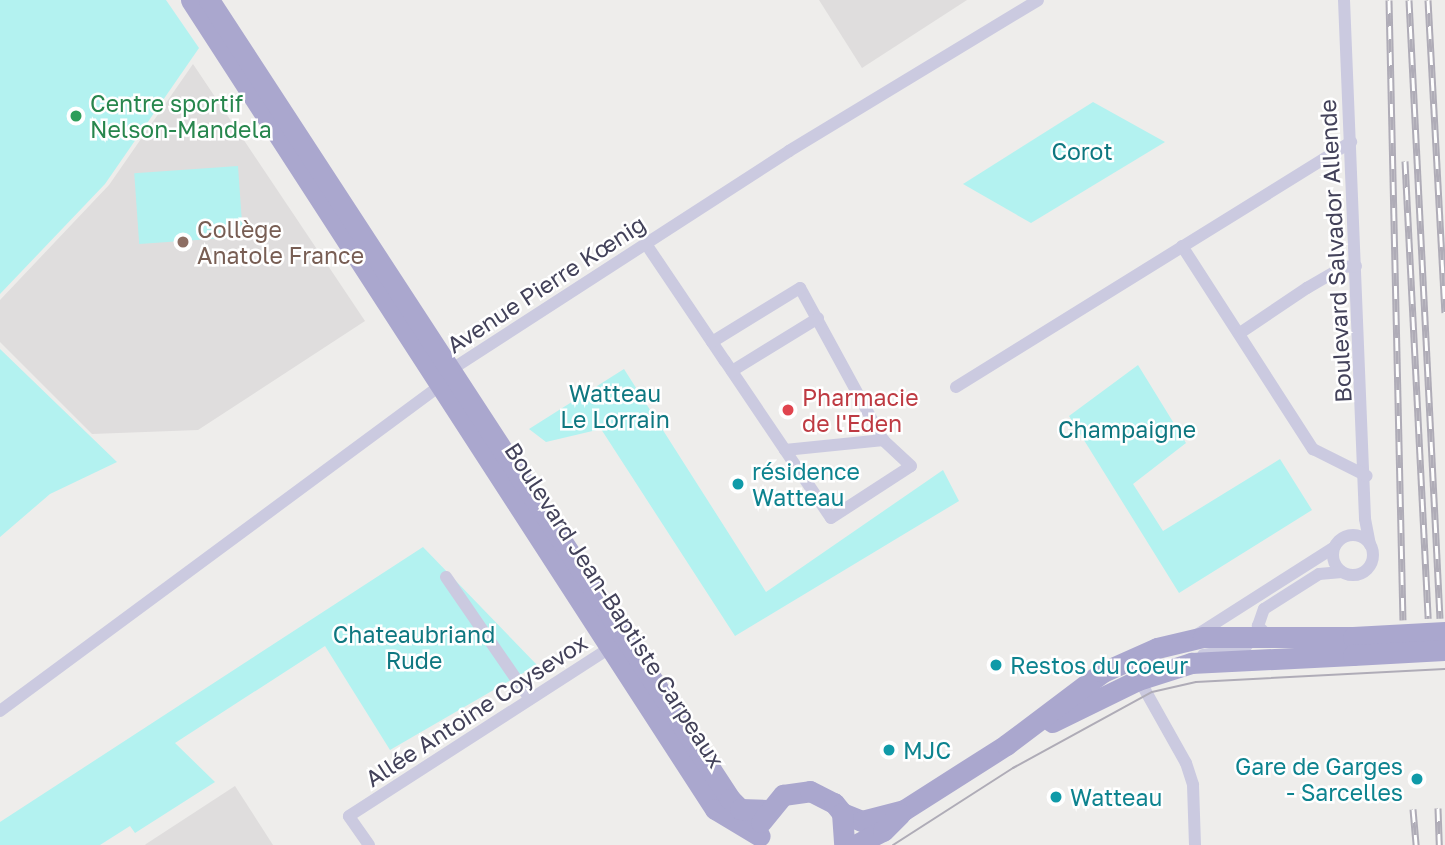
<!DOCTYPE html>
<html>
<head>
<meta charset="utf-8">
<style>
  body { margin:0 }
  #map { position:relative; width:1445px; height:845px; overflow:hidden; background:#eeedeb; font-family:"Golos Text",sans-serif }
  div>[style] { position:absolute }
  .education>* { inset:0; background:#dfdddd }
  .green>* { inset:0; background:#b3f2f0; transform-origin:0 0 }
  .minor>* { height:12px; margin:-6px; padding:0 6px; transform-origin:6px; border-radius:6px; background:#cbcae0 }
  .minor>.ring { margin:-6px; padding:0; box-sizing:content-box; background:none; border:12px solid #cbcae0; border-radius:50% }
  .primary>* { height:21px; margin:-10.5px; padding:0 10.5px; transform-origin:10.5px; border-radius:10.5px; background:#aaa7ce }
  .tram>* { height:2px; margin:-1px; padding:0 1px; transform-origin:1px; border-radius:1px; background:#afacb7 }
  .rail>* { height:7px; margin-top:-3.5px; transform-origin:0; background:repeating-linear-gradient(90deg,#fff 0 13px,#afacb7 0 26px); box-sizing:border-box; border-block:2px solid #afacb7 }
  .primary-bridge>* { height:21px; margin:-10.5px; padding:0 10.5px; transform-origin:10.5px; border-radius:10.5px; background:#aaa7ce }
  .dots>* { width:19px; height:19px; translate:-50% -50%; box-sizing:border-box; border:4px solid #fff; border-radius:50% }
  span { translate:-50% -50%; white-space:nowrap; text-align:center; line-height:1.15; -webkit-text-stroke:5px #fff; paint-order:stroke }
  .leisure-label { font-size:23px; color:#27864d }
  .left { translate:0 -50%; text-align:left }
  .park-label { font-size:23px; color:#0e7780 }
  .education-label { font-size:23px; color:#785e54 }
  .street-label { font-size:23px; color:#43425a }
  .health-label { font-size:23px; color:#be3a42 }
  .culture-label { font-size:23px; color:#0d838f }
  .right { translate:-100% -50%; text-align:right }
</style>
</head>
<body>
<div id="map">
  <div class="education">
    <i style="clip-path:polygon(819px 0,967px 0,862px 68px)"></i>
    <i style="clip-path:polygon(193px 64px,365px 321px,198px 430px,92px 434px,0 342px,0 300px,109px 185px)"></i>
    <i style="clip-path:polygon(235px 786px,273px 845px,145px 845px,146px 844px)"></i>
  </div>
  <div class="green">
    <i style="clip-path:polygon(0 0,166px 0,199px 48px,105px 184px,0 294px)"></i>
    <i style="clip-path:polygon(1093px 102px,1165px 142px,1031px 223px,963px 184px)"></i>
    <i style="left:238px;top:166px;width:71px;height:104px;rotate:86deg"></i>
    <i style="clip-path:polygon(0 349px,117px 462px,50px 494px,0 537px)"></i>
    <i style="clip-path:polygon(1138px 365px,1186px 443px,1133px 484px,1163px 531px,1280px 459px,1312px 510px,1179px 593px,1069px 416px)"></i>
    <i style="clip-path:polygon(624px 369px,766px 592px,943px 470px,959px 501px,735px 636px,601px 429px,546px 442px,529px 429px)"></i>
    <i style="clip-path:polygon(423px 547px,537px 665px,390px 750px,325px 646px,175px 743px,215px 782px,135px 833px,130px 826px,100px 845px,0 845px,0 822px)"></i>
  </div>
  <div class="minor">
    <i style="left:1344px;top:0;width:519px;rotate:87.68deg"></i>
    <i style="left:1365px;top:519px;width:26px;rotate:79deg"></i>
    <i style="left:646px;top:244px;width:118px;rotate:56deg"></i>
    <i style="left:712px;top:342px;width:23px;rotate:56deg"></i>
    <i style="left:725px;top:361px;width:107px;rotate:56deg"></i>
    <i style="left:785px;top:450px;width:82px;rotate:55.9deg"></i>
    <i style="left:831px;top:518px;width:95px;rotate:-33deg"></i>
    <i style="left:911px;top:466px;width:38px;rotate:-137deg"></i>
    <i style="left:883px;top:440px;width:173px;rotate:-118.6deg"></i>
    <i style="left:800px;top:288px;width:103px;rotate:148.5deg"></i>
    <i style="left:1182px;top:246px;width:242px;rotate:57.2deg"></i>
    <i style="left:1313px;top:449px;width:60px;rotate:26.6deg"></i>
    <i style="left:1240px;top:333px;width:81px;rotate:-33.9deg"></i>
    <i style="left:1307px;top:288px;width:42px;rotate:-30.3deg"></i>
    <i style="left:1343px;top:267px;width:13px;rotate:-4deg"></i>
    <i style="left:732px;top:371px;width:101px;rotate:-31.6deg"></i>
    <i style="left:446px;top:373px;width:409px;rotate:-32.9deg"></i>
    <i style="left:789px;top:151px;width:291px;rotate:-31.2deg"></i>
    <i style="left:956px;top:387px;width:465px;rotate:-31.8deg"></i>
    <i style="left:785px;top:450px;width:99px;rotate:-5.8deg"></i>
    <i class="ring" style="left:1333px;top:535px;width:28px;height:28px"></i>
    <i style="left:446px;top:577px;width:148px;rotate:55.5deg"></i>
    <i style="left:1195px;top:636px;width:164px;rotate:-32.5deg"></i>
    <i style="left:1269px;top:637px;width:16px;rotate:-135deg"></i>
    <i style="left:1258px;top:626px;width:18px;rotate:-71deg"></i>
    <i style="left:1264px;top:609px;width:65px;rotate:-32.5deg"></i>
    <i style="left:1319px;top:574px;width:23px;rotate:-5deg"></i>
    <i style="left:1203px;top:655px;width:41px;rotate:-8.3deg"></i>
    <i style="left:1244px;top:649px;width:16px;rotate:-52deg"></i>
    <i style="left:1136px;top:674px;width:102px;rotate:60.7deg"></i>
    <i style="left:1186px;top:763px;width:23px;rotate:72deg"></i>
    <i style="left:1193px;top:785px;width:60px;rotate:88.1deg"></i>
    <i style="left:0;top:711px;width:553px;rotate:-36.48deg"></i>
    <i style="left:369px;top:845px;width:35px;rotate:-125deg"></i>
    <i style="left:349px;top:816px;width:318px;rotate:-32.8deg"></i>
  </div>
  <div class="primary">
    <i style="left:191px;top:0;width:964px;rotate:57.07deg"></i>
    <i style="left:715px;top:809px;width:52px;rotate:31deg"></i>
    <i style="left:209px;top:0;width:954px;rotate:56.89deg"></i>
    <i style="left:730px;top:799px;width:14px;rotate:45deg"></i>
    <i style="left:740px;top:809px;width:27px;rotate:2deg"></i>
    <i style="left:1052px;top:722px;width:96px;rotate:-26deg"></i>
    <i style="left:1138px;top:680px;width:56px;rotate:-17.8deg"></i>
    <i style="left:1191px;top:663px;width:162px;rotate:-2.8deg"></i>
    <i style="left:842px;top:813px;width:22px;rotate:22deg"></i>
    <i style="left:862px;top:821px;width:43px;rotate:-14.7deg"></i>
    <i style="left:904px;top:810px;width:121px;rotate:-32.5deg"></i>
    <i style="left:1006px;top:745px;width:121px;rotate:-37deg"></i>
    <i style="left:1103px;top:672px;width:59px;rotate:-24deg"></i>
    <i style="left:1157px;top:648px;width:47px;rotate:-13.4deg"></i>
    <i style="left:1203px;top:637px;width:150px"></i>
    <i style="left:761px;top:822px;width:35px;rotate:-51deg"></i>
    <i style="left:783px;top:795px;width:27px;rotate:-8deg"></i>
    <i style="left:810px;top:791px;width:27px;rotate:27deg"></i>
    <i style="left:834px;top:803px;width:13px;rotate:51deg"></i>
    <i style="left:842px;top:813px;width:32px;rotate:86deg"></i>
    <i style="left:855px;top:845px;width:31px;rotate:-27deg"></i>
    <i style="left:883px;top:831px;width:24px;rotate:-45deg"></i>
  </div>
  <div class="tram">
    <i style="left:893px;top:845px;width:143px;rotate:-32.7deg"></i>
    <i style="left:1013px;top:768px;width:158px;rotate:-28.7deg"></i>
    <i style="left:1152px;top:692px;width:45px;rotate:-12.8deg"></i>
    <i style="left:1196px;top:682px;width:249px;rotate:-3deg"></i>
  </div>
  <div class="rail">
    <i style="left:1389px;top:0;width:620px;rotate:88.71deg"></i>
    <i style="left:1409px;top:0;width:619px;rotate:87.13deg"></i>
    <i style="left:1428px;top:0;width:313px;rotate:86.9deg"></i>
    <i style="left:1405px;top:161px;width:458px;rotate:87.1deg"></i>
    <i style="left:1438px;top:808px;width:37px;rotate:88deg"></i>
    <i style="left:1413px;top:809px;width:36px;rotate:85deg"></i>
  </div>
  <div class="primary-bridge">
    <i style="left:1353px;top:637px;width:92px;rotate:-3.1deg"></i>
    <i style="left:1353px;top:655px;width:92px;rotate:-3.1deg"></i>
  </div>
  <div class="dots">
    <i style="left:76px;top:116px;background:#2e9e5b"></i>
    <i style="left:183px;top:242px;background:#8d6e63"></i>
    <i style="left:788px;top:410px;background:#e0444e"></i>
    <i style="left:738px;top:484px;background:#0f9aa8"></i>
    <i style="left:996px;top:665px;background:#0f9aa8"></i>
    <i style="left:889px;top:750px;background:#0f9aa8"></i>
    <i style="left:1417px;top:779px;background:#0f9aa8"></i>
    <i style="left:1056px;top:797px;background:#0f9aa8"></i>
  </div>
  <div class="leisure-label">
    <span class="left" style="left:90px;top:116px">Centre sportif<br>Nelson-Mandela</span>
  </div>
  <div class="park-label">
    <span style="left:1082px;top:151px">Corot</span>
    <span style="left:615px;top:406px">Watteau<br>Le Lorrain</span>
    <span style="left:1127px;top:429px">Champaigne</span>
    <span style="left:414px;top:647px">Chateaubriand<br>Rude</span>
  </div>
  <div class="education-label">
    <span class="left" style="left:197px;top:242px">Collège<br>Anatole France</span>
  </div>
  <div class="street-label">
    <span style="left:1335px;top:251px;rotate:-93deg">Boulevard Salvador Allende</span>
    <span style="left:546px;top:284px;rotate:-33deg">Avenue Pierre Kœnig</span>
    <span style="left:615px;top:605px;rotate:57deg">Boulevard Jean-Baptiste Carpeaux</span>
    <span style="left:476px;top:710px;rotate:-33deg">Allée Antoine Coysevox</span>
  </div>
  <div class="health-label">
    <span class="left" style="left:802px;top:410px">Pharmacie<br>de l'Eden</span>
  </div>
  <div class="culture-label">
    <span class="left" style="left:752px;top:484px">résidence<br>Watteau</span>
    <span class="left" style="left:1010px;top:665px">Restos du coeur</span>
    <span class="left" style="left:903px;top:750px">MJC</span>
    <span class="right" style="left:1403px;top:779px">Gare de Garges<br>- Sarcelles</span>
    <span class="left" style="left:1070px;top:797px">Watteau</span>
  </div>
</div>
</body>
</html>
